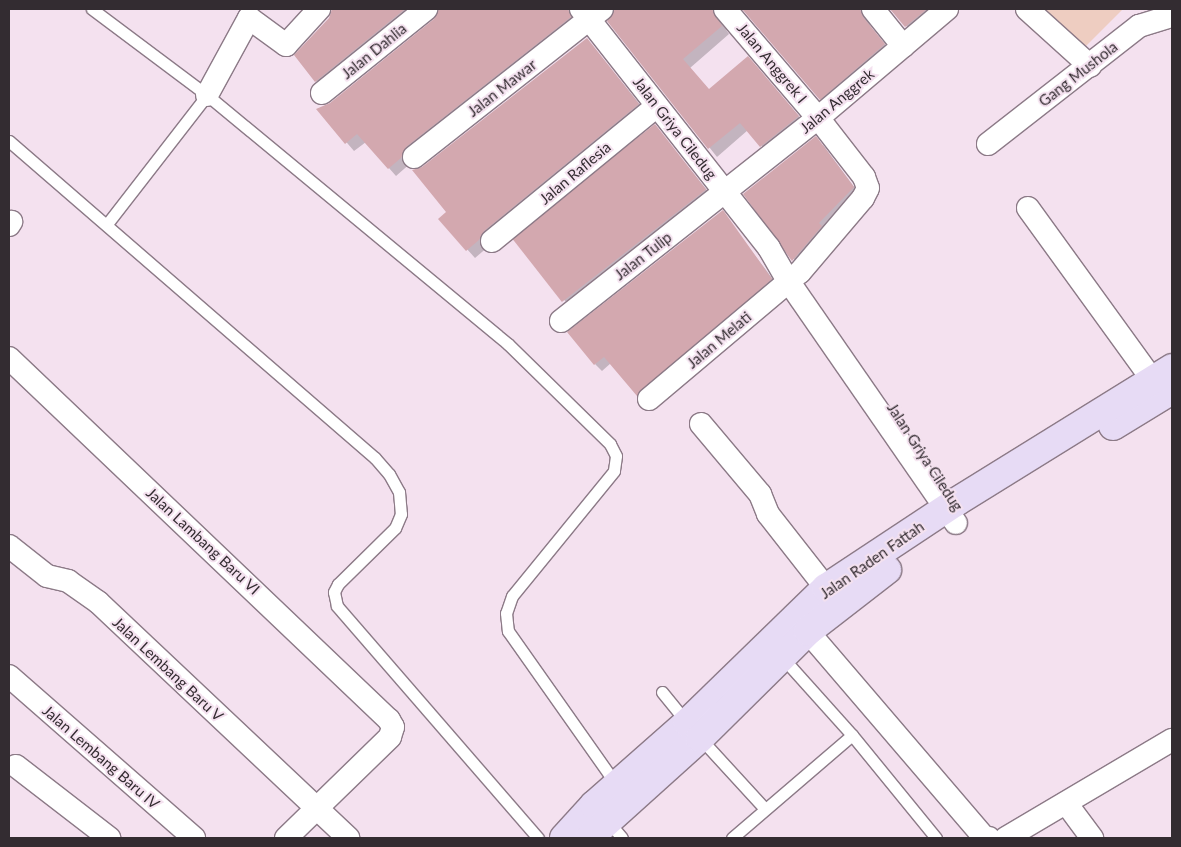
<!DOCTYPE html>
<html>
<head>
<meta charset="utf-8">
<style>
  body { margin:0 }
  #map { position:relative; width:1181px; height:847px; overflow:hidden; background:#f4e1ef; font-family:Lato,sans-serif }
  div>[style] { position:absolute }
  .green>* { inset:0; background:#eecdc1 }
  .shadow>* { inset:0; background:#0003; transform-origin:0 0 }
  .building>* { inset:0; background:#d3a8af; transform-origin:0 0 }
  .roads { filter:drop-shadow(1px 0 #8c7a87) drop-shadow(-1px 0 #8c7a87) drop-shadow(0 1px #8c7a87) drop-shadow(0 -1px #8c7a87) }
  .service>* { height:11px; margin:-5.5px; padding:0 5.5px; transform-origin:5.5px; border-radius:5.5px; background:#fff }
  .minor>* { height:22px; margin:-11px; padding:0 11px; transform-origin:11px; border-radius:11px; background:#fff }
  .secondary>* { height:28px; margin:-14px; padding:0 14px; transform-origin:14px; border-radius:14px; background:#e7dbf5 }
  span { translate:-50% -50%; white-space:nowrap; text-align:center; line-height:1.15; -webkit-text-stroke:4px #f4e1ef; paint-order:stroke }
  .street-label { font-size:15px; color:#332c31 }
  .frame { position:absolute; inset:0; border:10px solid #332c31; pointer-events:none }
</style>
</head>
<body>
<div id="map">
  <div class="green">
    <i style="clip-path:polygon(1042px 9px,1123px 9px,1086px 46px)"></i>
  </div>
  <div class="shadow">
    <i style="clip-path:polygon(332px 9px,423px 9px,324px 89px,316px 81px)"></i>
    <i style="clip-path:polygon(440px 9px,580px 9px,575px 19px,396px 176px,366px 142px,354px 151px,318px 109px,331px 104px,435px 20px)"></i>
    <i style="clip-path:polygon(616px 9px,723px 9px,720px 21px,729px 34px,690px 68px,709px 90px,756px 66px,806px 125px,769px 154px,748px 130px,717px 157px,609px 21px)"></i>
    <i style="clip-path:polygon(744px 9px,871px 9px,868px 13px,870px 26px,892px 53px,828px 107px)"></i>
    <i style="clip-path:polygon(890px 9px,944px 9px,914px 34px)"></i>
    <i style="clip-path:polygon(587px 39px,646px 112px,475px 258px,440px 219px,448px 212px,423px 168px)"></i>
    <i style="left:655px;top:126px;width:92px;height:180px;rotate:51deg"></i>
    <i style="clip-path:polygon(823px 145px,860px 195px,800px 267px,745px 194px)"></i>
    <i style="clip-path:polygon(722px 212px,778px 286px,644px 402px,611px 363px,602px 371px,595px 364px)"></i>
  </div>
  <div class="building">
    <i style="clip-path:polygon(332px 9px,405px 9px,315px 82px,294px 55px,329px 18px)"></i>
    <i style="clip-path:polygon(439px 9px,568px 9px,571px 17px,406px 147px,401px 158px,388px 169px,357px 134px,345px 144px,316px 109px,330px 103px,434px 19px)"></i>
    <i style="clip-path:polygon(615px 9px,712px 9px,722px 26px,683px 59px,709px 89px,748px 56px,799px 116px,760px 147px,740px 123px,708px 149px,607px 21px)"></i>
    <i style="clip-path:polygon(742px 9px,860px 9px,863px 17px,885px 44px,820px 100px)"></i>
    <i style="clip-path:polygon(890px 9px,927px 9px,905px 27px)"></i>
    <i style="clip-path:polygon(587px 38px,639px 104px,484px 231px,479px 240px,466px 251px,438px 219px,446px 212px,412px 170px,422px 167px)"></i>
    <i style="left:655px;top:124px;width:83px;height:183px;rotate:52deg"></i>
    <i style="clip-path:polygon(816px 136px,854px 187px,819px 223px,822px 226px,792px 261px,743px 194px)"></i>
    <i style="clip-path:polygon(723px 210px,772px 279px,637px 396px,604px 357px,594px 365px,567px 332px)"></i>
  </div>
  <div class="roads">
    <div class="service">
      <i style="left:92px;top:9px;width:144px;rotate:36.8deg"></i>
      <i style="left:207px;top:95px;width:391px;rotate:39.6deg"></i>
      <i style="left:508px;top:344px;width:143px;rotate:44.4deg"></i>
      <i style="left:610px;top:444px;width:13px;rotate:63deg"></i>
      <i style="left:616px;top:456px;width:15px;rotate:98deg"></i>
      <i style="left:614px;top:471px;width:161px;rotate:129.2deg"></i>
      <i style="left:512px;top:596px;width:18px;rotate:109deg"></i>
      <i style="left:506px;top:613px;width:18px;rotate:84deg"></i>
      <i style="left:508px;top:631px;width:191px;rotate:54.8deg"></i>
      <i style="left:9px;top:141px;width:484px;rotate:40.9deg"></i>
      <i style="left:375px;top:458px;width:21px;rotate:49deg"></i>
      <i style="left:389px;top:474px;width:21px;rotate:61deg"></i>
      <i style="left:399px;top:492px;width:22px;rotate:85deg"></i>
      <i style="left:401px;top:514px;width:15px;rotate:113deg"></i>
      <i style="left:395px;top:528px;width:80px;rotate:135.5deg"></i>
      <i style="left:338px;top:584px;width:9px;rotate:117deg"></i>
      <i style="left:334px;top:592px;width:14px;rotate:78deg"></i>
      <i style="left:337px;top:606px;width:307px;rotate:49.1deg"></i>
      <i style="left:107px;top:224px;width:163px;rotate:-52.2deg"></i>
      <i style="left:782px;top:657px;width:105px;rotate:48.1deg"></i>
      <i style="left:852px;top:735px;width:133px;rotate:50.8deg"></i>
      <i style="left:662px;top:692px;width:41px;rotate:50.9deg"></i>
      <i style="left:700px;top:738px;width:96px;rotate:47.5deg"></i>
      <i style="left:607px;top:820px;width:23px;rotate:50deg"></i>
      <i style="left:732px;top:838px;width:158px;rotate:-40.6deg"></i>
    </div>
    <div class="minor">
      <i style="left:581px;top:9px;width:304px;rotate:51.8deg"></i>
      <i style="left:769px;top:248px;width:39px;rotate:60deg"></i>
      <i style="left:789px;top:282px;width:293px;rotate:55.3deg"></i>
      <i style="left:873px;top:9px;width:48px;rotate:51deg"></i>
      <i style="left:1027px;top:9px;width:85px;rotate:42.1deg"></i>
      <i style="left:322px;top:93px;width:134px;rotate:-38.9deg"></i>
      <i style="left:207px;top:95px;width:88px;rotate:-61.4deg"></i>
      <i style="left:249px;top:18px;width:46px;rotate:36.1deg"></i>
      <i style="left:286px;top:45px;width:49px;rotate:-47.5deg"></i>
      <i style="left:988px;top:144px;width:192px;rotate:-38deg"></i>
      <i style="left:1139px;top:26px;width:34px;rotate:-17deg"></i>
      <i style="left:414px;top:157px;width:239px;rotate:-38.2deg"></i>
      <i style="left:1028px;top:208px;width:211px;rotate:54.1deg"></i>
      <i style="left:9px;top:225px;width:4px;rotate:-56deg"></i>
      <i style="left:492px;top:241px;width:213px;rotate:-39.3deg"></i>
      <i style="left:561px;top:321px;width:328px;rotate:-38.3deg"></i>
      <i style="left:818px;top:118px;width:169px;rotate:-40.2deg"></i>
      <i style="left:9px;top:358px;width:525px;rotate:43.61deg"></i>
      <i style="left:389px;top:720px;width:8px;rotate:60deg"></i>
      <i style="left:393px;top:727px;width:10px;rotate:107deg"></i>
      <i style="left:390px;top:737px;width:145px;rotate:135.8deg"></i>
      <i style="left:649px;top:399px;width:197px;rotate:-40.1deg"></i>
      <i style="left:800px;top:272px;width:97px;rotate:-49.6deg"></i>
      <i style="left:863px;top:198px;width:11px;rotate:-63deg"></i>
      <i style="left:868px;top:188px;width:12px;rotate:-110deg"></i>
      <i style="left:864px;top:177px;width:75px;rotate:-127.9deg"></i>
      <i style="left:818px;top:118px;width:143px;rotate:-130.5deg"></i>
      <i style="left:701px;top:424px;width:92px;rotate:49.9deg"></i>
      <i style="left:760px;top:494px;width:22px;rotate:68deg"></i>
      <i style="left:768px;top:514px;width:94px;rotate:51.9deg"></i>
      <i style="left:9px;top:546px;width:48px;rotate:38.3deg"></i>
      <i style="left:47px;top:576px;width:22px;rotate:13deg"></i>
      <i style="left:68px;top:581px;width:37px;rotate:35deg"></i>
      <i style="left:98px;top:602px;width:344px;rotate:43.3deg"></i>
      <i style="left:797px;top:619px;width:287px;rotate:49.4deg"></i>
      <i style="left:984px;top:837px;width:5px;rotate:11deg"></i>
      <i style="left:9px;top:676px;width:246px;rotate:41.2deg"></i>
      <i style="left:16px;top:766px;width:118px;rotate:37.7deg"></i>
      <i style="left:1066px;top:803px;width:44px;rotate:53.4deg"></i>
      <i style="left:1006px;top:838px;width:193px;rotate:-30.6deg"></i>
    </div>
    <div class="secondary">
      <i style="left:1113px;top:426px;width:69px;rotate:-31.4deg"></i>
      <i style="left:564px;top:838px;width:45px;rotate:-47.7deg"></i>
      <i style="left:594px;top:805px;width:124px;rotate:-41.4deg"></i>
      <i style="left:687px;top:723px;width:194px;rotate:-44.2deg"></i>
      <i style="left:826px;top:588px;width:156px;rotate:-33.5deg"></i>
      <i style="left:956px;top:502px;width:254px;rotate:-31.8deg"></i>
      <i style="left:589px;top:838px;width:149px;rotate:-42deg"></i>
      <i style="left:700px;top:738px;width:152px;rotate:-44.7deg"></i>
      <i style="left:808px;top:631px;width:100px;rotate:-37.7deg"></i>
    </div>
  </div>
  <div class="street-label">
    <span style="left:374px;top:51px;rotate:-39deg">Jalan Dahlia</span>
    <span style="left:772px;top:63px;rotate:50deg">Jalan Anggrek I</span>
    <span style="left:1078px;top:74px;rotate:-38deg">Gang Mushola</span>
    <span style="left:502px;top:88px;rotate:-38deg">Jalan Mawar</span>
    <span style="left:837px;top:101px;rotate:-40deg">Jalan Anggrek</span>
    <span style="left:675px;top:128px;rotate:52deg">Jalan Griya Ciledug</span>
    <span style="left:575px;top:173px;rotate:-40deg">Jalan Raflesia</span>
    <span style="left:643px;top:256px;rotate:-38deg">Jalan Tulip</span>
    <span style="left:719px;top:340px;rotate:-40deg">Jalan Melati</span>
    <span style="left:925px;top:457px;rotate:57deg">Jalan Griya Ciledug</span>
    <span style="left:203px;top:541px;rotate:43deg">Jalan Lambang Baru VI</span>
    <span style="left:872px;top:560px;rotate:-35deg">Jalan Raden Fattah</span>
    <span style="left:168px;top:669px;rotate:43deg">Jalan Lembang Baru V</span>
    <span style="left:101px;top:757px;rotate:41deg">Jalan Lembang Baru IV</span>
  </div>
  <div class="frame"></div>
</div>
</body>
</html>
